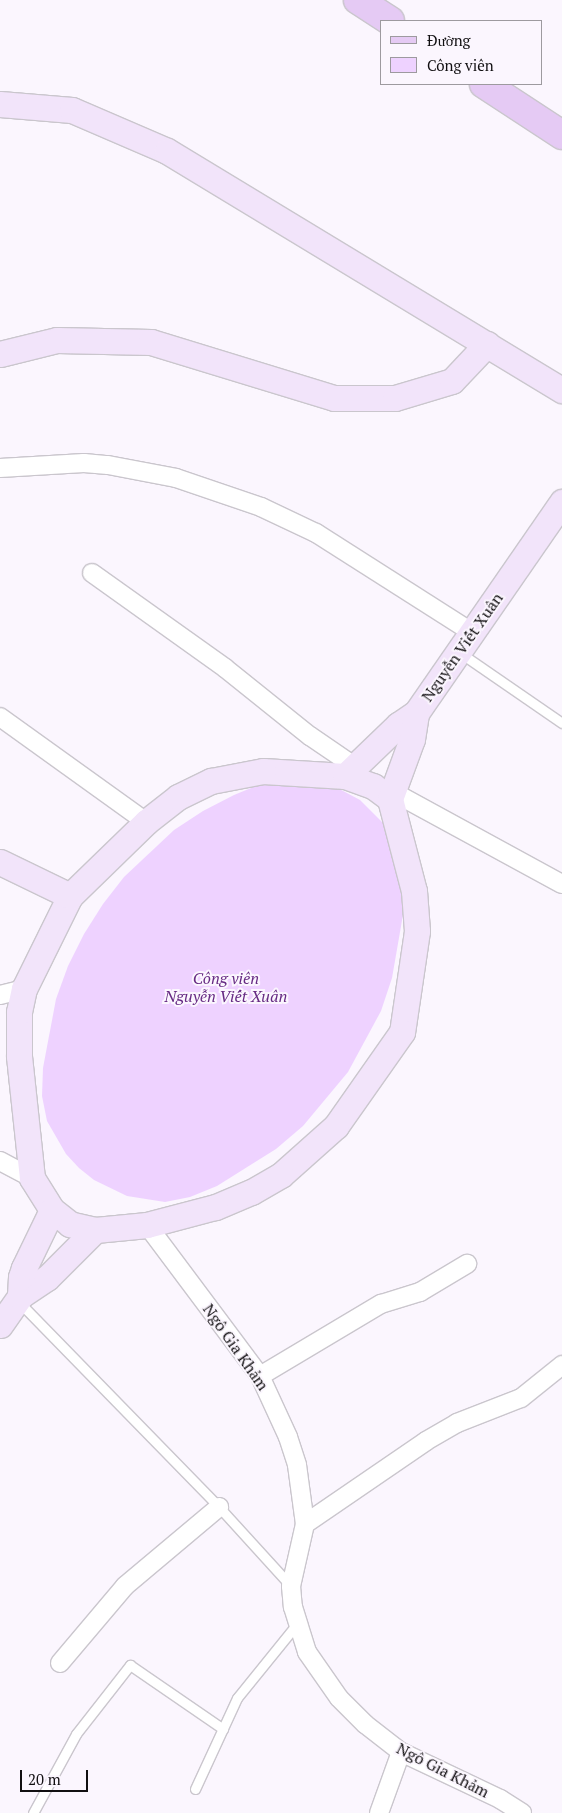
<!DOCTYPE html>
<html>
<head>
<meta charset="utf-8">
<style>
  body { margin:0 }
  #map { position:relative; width:562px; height:1813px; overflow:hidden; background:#fbf6fe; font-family:"PT Serif",serif }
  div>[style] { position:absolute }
  .green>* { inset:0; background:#eed2ff }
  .roads { filter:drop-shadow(1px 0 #cac6cd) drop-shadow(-1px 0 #cac6cd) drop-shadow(0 1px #cac6cd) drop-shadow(0 -1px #cac6cd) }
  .lane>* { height:9px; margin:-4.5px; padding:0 4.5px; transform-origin:4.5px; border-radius:4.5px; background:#fff }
  .street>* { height:18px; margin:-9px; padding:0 9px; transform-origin:9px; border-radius:9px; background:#fff }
  .secondary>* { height:25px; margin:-12.5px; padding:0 12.5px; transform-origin:12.5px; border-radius:12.5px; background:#f2e4fa }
  .primary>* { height:28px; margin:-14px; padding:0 14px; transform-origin:14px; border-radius:14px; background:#e5caf4 }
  span { translate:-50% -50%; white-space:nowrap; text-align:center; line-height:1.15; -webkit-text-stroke:4px #fbf6fe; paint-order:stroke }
  .street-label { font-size:16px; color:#110f11 }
  .park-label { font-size:16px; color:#662a83; font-style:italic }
  .legend { position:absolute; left:380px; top:20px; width:162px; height:65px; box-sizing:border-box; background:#fbf6fe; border:1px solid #9d9a9f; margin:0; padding:6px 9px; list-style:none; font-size:15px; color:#110f11 }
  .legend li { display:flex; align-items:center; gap:10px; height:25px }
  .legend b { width:25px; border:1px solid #9d9a9f }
  .scale { position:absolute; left:20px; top:1770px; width:68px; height:22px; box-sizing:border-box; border:2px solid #110f11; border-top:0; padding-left:6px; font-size:15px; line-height:18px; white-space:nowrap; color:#110f11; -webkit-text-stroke:4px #fbf6fe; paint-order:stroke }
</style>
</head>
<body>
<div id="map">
  <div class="green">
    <i style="clip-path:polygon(263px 783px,330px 784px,360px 800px,385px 825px,394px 840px,404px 909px,392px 978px,381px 1011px,348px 1072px,303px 1126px,276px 1149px,217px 1186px,190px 1197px,165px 1202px,127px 1196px,94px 1180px,79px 1168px,66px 1154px,47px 1121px,42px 1096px,43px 1068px,56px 999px,68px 966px,84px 934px,103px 904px,124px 877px,174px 830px,203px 811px,234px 795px)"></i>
  </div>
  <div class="roads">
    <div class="lane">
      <i style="left:459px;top:652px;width:125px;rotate:34.6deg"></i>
      <i style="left:19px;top:1302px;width:286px;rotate:45.7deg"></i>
      <i style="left:219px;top:1507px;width:107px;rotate:47.7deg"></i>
      <i style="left:195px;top:1789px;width:100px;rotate:-65.2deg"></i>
      <i style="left:237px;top:1698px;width:95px;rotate:-51deg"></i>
      <i style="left:33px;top:1813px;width:90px;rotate:-61.4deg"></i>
      <i style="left:76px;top:1734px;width:88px;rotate:-52deg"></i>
      <i style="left:130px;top:1665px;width:113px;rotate:34.5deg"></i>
    </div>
    <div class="street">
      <i style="left:0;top:468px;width:84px;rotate:-3.4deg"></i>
      <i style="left:84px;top:463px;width:24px;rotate:5deg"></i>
      <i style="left:108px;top:465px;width:69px;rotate:10.8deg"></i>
      <i style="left:176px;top:478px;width:90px;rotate:18.8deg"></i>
      <i style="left:261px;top:507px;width:61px;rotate:25.3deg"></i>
      <i style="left:316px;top:533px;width:186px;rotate:32.5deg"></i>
      <i style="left:92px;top:573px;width:163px;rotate:35.5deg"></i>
      <i style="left:225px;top:668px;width:109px;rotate:38.7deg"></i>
      <i style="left:310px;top:736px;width:53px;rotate:34.3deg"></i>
      <i style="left:0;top:717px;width:180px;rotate:35.7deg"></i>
      <i style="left:393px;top:792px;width:192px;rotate:28.6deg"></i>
      <i style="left:0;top:995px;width:25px;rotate:-14deg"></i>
      <i style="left:0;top:1161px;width:36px;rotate:28deg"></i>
      <i style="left:147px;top:1225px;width:189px;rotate:53.2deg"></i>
      <i style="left:260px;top:1376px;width:67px;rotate:65.3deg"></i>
      <i style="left:288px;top:1437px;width:29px;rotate:72deg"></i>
      <i style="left:297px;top:1465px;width:60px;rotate:82.3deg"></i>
      <i style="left:305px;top:1524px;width:64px;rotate:102.7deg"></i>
      <i style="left:291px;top:1586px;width:21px;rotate:85deg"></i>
      <i style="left:293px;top:1607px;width:47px;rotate:72.7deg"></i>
      <i style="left:307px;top:1652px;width:56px;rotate:55.2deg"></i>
      <i style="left:339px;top:1698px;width:37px;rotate:45deg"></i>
      <i style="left:365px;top:1724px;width:46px;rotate:37.9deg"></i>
      <i style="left:401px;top:1752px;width:110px;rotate:25.4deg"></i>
      <i style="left:500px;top:1799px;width:26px;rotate:32deg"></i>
      <i style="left:260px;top:1376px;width:141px;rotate:-30.8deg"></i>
      <i style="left:381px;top:1304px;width:41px;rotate:-17.1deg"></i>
      <i style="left:420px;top:1292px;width:55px;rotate:-30.8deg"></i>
      <i style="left:305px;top:1524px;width:147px;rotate:-34.4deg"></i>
      <i style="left:426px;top:1441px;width:36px;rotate:-30deg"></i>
      <i style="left:457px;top:1423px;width:69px;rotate:-21.3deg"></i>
      <i style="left:521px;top:1398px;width:53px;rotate:-38.8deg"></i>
      <i style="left:60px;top:1663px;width:101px;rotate:-49.8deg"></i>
      <i style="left:125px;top:1586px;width:123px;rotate:-40deg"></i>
      <i style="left:379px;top:1813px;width:65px;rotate:-70.2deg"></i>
    </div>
    <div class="secondary">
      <i style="left:0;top:104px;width:72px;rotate:4.8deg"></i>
      <i style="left:72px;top:110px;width:103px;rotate:23.3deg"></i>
      <i style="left:167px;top:151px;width:462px;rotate:31.2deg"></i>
      <i style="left:0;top:354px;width:59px;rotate:-13.8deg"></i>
      <i style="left:57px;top:340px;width:94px;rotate:1.2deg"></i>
      <i style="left:151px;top:342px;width:191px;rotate:17deg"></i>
      <i style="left:334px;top:398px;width:61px"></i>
      <i style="left:395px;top:398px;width:59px;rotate:-16.6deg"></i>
      <i style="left:452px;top:381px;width:51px;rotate:-46.6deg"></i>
      <i style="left:263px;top:771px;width:82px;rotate:3.5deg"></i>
      <i style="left:345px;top:776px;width:30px;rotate:20deg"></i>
      <i style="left:373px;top:786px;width:21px;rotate:37deg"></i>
      <i style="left:390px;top:799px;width:95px;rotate:75.4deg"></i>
      <i style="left:414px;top:891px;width:40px;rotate:85.7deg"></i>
      <i style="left:417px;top:931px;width:102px;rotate:98.4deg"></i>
      <i style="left:402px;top:1032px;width:115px;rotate:125.1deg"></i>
      <i style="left:336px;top:1126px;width:74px;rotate:138.3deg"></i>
      <i style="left:281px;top:1175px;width:34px;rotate:150deg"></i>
      <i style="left:251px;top:1192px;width:39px;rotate:157deg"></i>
      <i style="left:215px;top:1207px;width:70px;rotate:165.2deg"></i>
      <i style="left:147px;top:1225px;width:52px;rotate:174.5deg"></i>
      <i style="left:95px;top:1230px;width:26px;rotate:-167deg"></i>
      <i style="left:70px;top:1224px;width:23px;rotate:-142deg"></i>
      <i style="left:52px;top:1210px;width:38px;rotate:-122deg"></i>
      <i style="left:32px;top:1178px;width:123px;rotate:-96.1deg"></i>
      <i style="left:19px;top:1056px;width:44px;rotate:-90deg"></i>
      <i style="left:19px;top:1012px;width:24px;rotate:-78deg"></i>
      <i style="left:24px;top:989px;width:104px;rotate:-63.7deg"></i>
      <i style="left:70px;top:896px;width:106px;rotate:-44.2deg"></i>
      <i style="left:146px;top:822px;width:41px;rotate:-38deg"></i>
      <i style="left:178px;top:797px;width:37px;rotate:-26deg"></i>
      <i style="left:211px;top:781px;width:53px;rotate:-10.9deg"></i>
      <i style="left:345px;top:776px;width:74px;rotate:-43.9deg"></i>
      <i style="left:398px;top:725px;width:22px;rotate:-34deg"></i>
      <i style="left:416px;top:713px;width:257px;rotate:-55.3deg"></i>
      <i style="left:390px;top:799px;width:64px;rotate:-69.9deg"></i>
      <i style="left:412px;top:739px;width:26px;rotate:-81deg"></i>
      <i style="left:0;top:862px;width:78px;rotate:25.9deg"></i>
      <i style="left:20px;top:1296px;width:32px;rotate:-34deg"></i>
      <i style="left:47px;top:1278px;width:68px;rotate:-45deg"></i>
      <i style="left:0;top:1325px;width:35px;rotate:-55deg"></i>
      <i style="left:20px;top:1296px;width:19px;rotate:-87deg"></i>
      <i style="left:21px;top:1277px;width:9px;rotate:-72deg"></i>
      <i style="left:24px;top:1268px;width:64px;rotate:-64.2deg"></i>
    </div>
    <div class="primary">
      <i style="left:358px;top:0;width:38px;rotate:33deg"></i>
      <i style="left:484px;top:84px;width:93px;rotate:33.2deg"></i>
    </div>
  </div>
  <div class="street-label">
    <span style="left:462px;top:647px;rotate:-55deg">Nguyễn Viết Xuân</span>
    <span style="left:236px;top:1347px;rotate:55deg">Ngô Gia Khảm</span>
    <span style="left:443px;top:1770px;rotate:27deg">Ngô Gia Khảm</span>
  </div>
  <div class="park-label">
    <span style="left:226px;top:987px">Công viên<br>Nguyễn Viết Xuân</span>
  </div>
  <ul class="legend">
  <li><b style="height:6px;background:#e5caf4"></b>Đường</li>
  <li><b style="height:14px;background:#eed2ff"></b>Công viên</li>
  </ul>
  <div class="scale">20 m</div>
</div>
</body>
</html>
